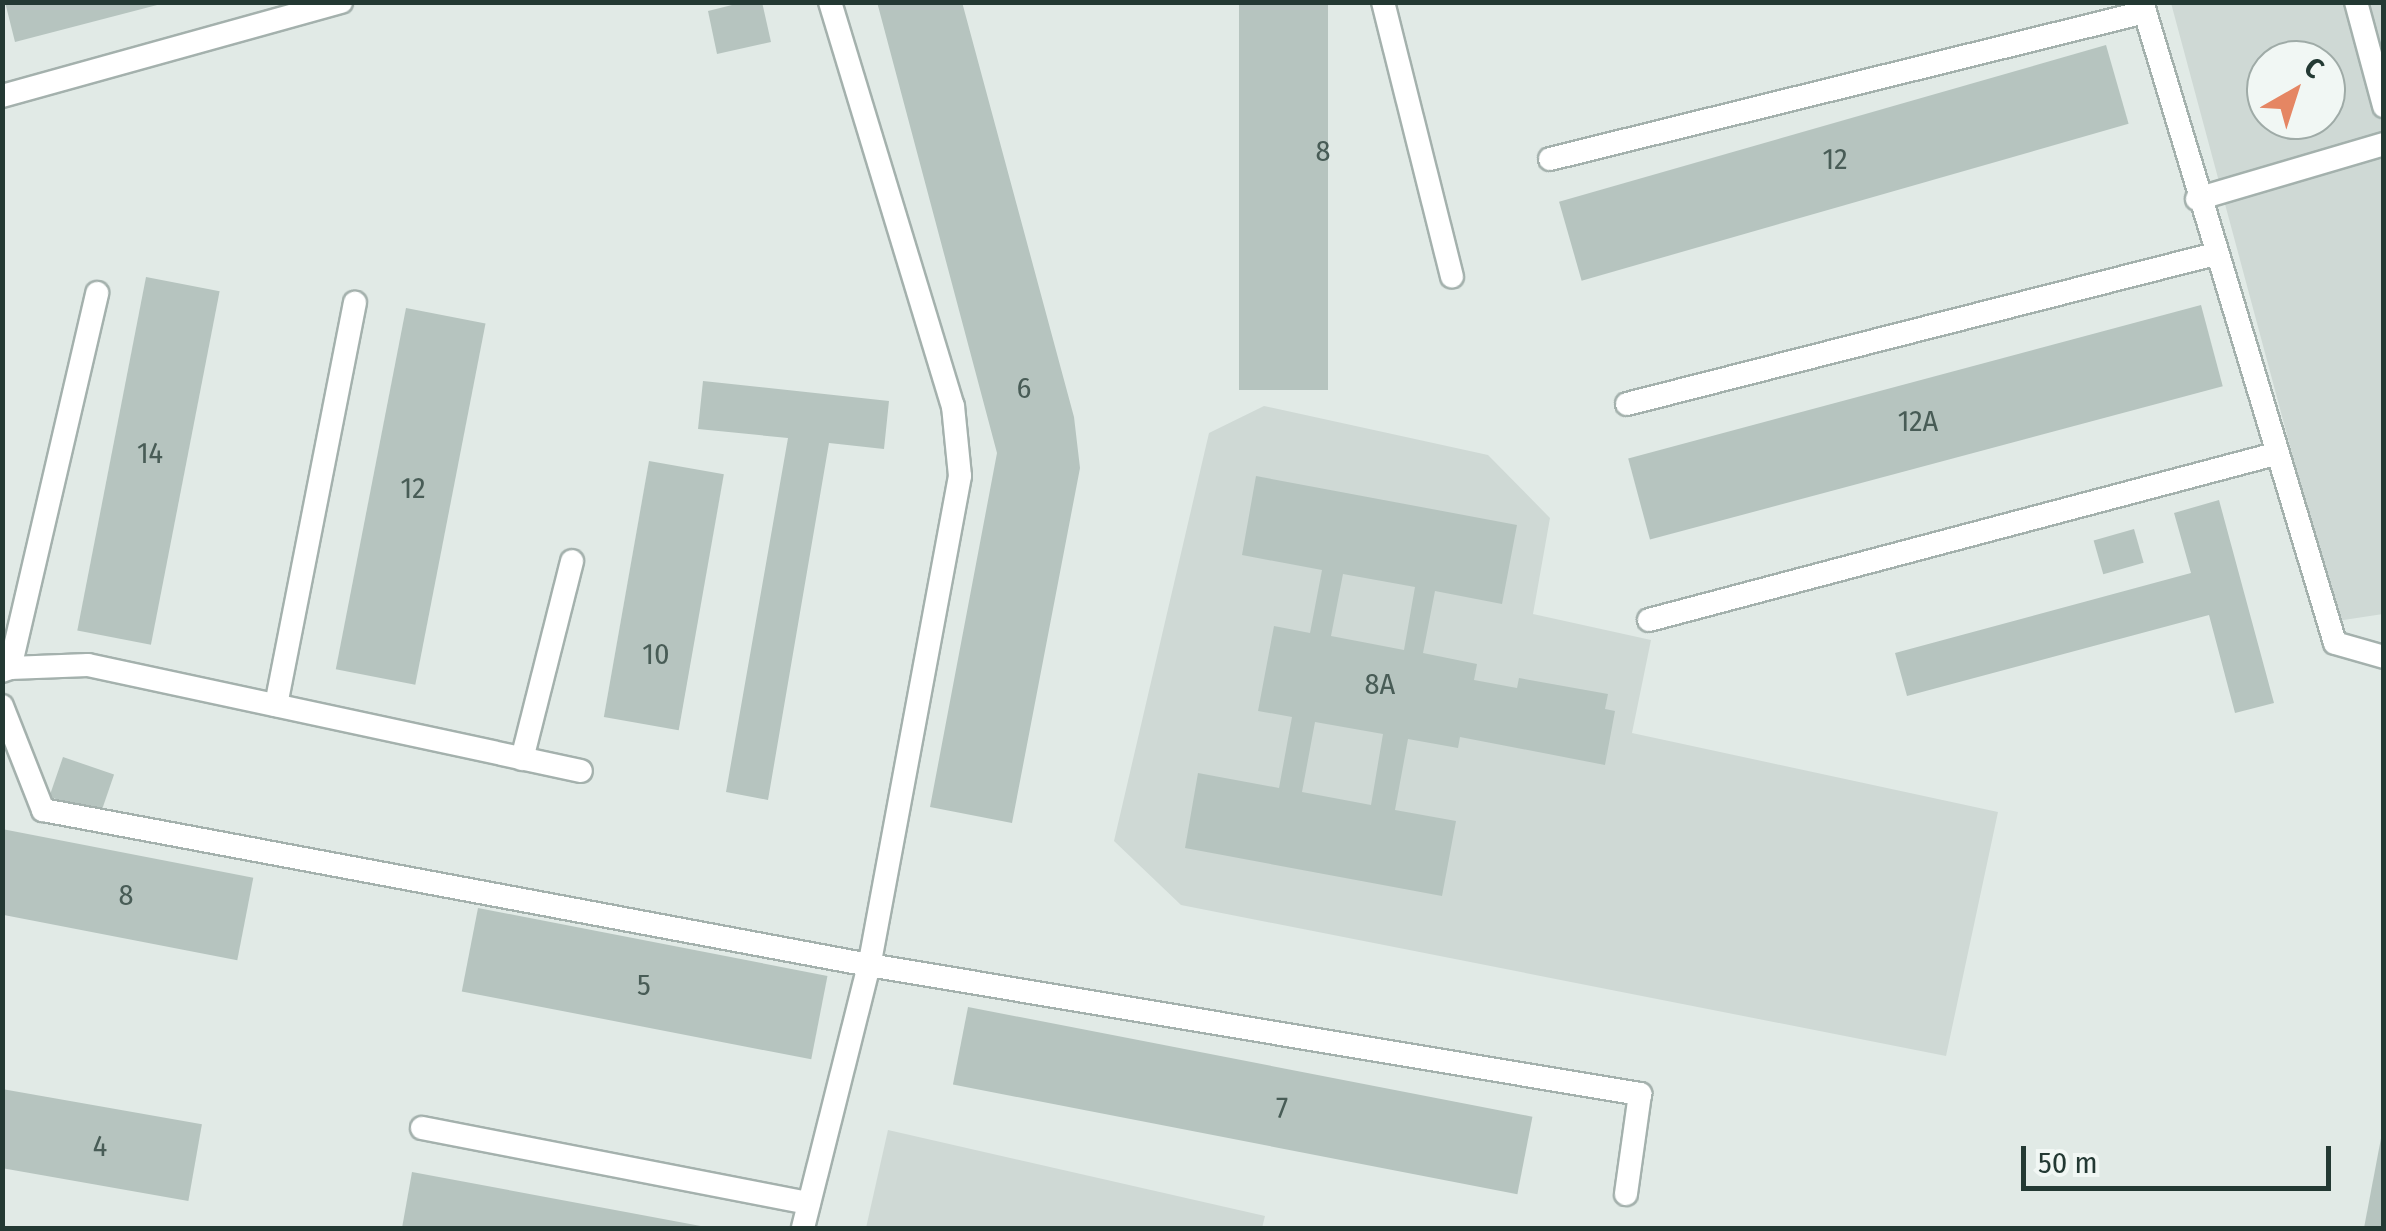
<!DOCTYPE html>
<html>
<head>
<meta charset="utf-8">
<style>
  body { margin:0 }
  #map { position:relative; width:2386px; height:1231px; overflow:hidden; background:#e1eae6; font-family:"Fira Sans Condensed",sans-serif }
  div>[style] { position:absolute }
  .built>* { inset:0; background:#cfd9d5 }
  .building>* { inset:0; background:#b6c4bf; transform-origin:0 0 }
  .roads { filter:drop-shadow(2px 0 #a4b1ad) drop-shadow(-2px 0 #a4b1ad) drop-shadow(0 2px #a4b1ad) drop-shadow(0 -2px #a4b1ad) }
  .service>* { height:22px; margin:-11px; padding:0 11px; transform-origin:11px; border-radius:11px; background:#fff }
  span { translate:-50% -50%; white-space:nowrap; text-align:center; line-height:1.15; -webkit-text-stroke:10px #f1f7f4; paint-order:stroke }
  .number-label { font-size:30px; color:#485c56 }
  .number-label span { -webkit-text-stroke-width:0 }
  .frame { position:absolute; inset:0; border:5px solid #233933; pointer-events:none }
  .north { position:absolute; left:2246px; top:40px; width:100px; height:100px; box-sizing:border-box; background:#f1f7f4; border:2px solid #9faba7; border-radius:50%; rotate:39deg; font-size:28px; font-weight:700; line-height:40px; text-align:center; color:#233933 }
  .north::after { content:''; display:block; margin:auto; width:35px; height:45px; background:#e58663; clip-path:polygon(50% 0,100% 100%,50% 72%,0 100%) }
  .scale { position:absolute; left:2021px; top:1146px; width:310px; height:45px; box-sizing:border-box; border:5px solid #233933; border-top:0; padding-left:12px; font-size:30px; line-height:35px; white-space:nowrap; color:#233933; -webkit-text-stroke:8px #f1f7f4; paint-order:stroke }
</style>
</head>
<body>
<div id="map">
  <div class="built">
    <i style="clip-path:polygon(evenodd,2171px 3px,2383px 3px,2383px 614px,2337px 621px,2171px 3px,2266px 60px,2326px 60px,2326px 120px,2266px 120px,2266px 60px)"></i>
    <i style="clip-path:polygon(1264px 406px,1488px 455px,1550px 518px,1533px 614px,1651px 640px,1632px 733px,1998px 812px,1946px 1056px,1181px 905px,1114px 841px,1209px 433px)"></i>
    <i style="clip-path:polygon(888px 1130px,1265px 1216px,1262px 1228px,866px 1228px)"></i>
  </div>
  <div class="building">
    <i style="clip-path:polygon(5px 2px,161px 2px,161px 4px,15px 42px)"></i>
    <i style="clip-path:polygon(744px 2px,762px 2px,771px 42px,717px 54px,708px 11px)"></i>
    <i style="clip-path:polygon(877px 2px,962px 2px,1074px 417px,1080px 468px,1012px 823px,930px 807px,997px 453px)"></i>
    <i style="left:1239px;top:2px;width:89px;height:388px"></i>
    <i style="left:2106px;top:45px;width:82px;height:569px;rotate:74deg"></i>
    <i style="left:146px;top:277px;width:75px;height:360px;rotate:11deg"></i>
    <i style="left:2201px;top:305px;width:84px;height:593px;rotate:75deg"></i>
    <i style="left:406px;top:308px;width:81px;height:368px;rotate:11deg"></i>
    <i style="clip-path:polygon(703px 381px,889px 401px,884px 449px,829px 443px,768px 800px,726px 792px,788px 438px,698px 429px)"></i>
    <i style="left:649px;top:461px;width:76px;height:260px;rotate:10deg"></i>
    <i style="clip-path:polygon(evenodd,1256px 476px,1517px 525px,1502px 604px,1435px 591px,1423px 653px,1477px 664px,1474px 680px,1517px 688px,1519px 678px,1608px 694px,1605px 709px,1615px 711px,1605px 765px,1460px 737px,1458px 748px,1408px 739px,1395px 810px,1456px 821px,1442px 896px,1185px 848px,1198px 773px,1279px 788px,1292px 717px,1258px 711px,1274px 626px,1310px 633px,1322px 570px,1242px 555px,1256px 476px,1343px 574px,1415px 587px,1404px 650px,1331px 636px,1343px 574px,1256px 476px,1315px 722px,1383px 734px,1371px 805px,1302px 792px,1315px 722px)"></i>
    <i style="clip-path:polygon(2219px 500px,2274px 703px,2235px 713px,2209px 615px,1907px 696px,1895px 653px,2191px 573px,2174px 513px)"></i>
    <i style="left:2134px;top:529px;width:35px;height:42px;rotate:74deg"></i>
    <i style="left:63px;top:757px;width:54px;height:42px;rotate:19deg"></i>
    <i style="left:2px;top:829px;width:256px;height:84px;rotate:11deg"></i>
    <i style="left:478px;top:908px;width:356px;height:85px;rotate:11deg"></i>
    <i style="left:968px;top:1007px;width:575px;height:79px;rotate:11deg"></i>
    <i style="left:2px;top:1089px;width:203px;height:78px;rotate:10deg"></i>
    <i style="clip-path:polygon(2382px 1133px,2384px 1228px,2364px 1228px)"></i>
    <i style="clip-path:polygon(412px 1172px,706px 1227px,705px 1228px,402px 1228px)"></i>
  </div>
  <div class="roads">
    <div class="service">
      <i style="left:830px;top:2px;width:422px;rotate:73.1deg"></i>
      <i style="left:953px;top:406px;width:70px;rotate:84.3deg"></i>
      <i style="left:960px;top:476px;width:497px;rotate:100.5deg"></i>
      <i style="left:869px;top:965px;width:782px;rotate:9.5deg"></i>
      <i style="left:1640px;top:1094px;width:101px;rotate:98deg"></i>
      <i style="left:1383px;top:2px;width:283px;rotate:75.9deg"></i>
      <i style="left:2142px;top:2px;width:669px;rotate:73.24deg"></i>
      <i style="left:2335px;top:643px;width:51px;rotate:15.9deg"></i>
      <i style="left:2356px;top:2px;width:108px;rotate:74.9deg"></i>
      <i style="left:2px;top:96px;width:352px;rotate:-15.5deg"></i>
      <i style="left:1550px;top:159px;width:613px;rotate:-13.88deg"></i>
      <i style="left:2197px;top:199px;width:195px;rotate:-16.4deg"></i>
      <i style="left:1627px;top:404px;width:607px;rotate:-14.31deg"></i>
      <i style="left:1649px;top:620px;width:648px;rotate:-14.85deg"></i>
      <i style="left:10px;top:668px;width:78px;rotate:-2.2deg"></i>
      <i style="left:88px;top:665px;width:504px;rotate:12.13deg"></i>
      <i style="left:2px;top:671px;width:9px;rotate:-21deg"></i>
      <i style="left:10px;top:668px;width:385px;rotate:-76.9deg"></i>
      <i style="left:276px;top:705px;width:410px;rotate:-78.9deg"></i>
      <i style="left:2px;top:706px;width:112px;rotate:68.5deg"></i>
      <i style="left:43px;top:810px;width:840px;rotate:10.63deg"></i>
      <i style="left:869px;top:965px;width:271px;rotate:104.1deg"></i>
      <i style="left:522px;top:759px;width:204px;rotate:-75.8deg"></i>
      <i style="left:422px;top:1128px;width:394px;rotate:11deg"></i>
    </div>
  </div>
  <div class="number-label">
    <span style="left:1323px;top:151px">8</span>
    <span style="left:1835px;top:159px">12</span>
    <span style="left:1024px;top:388px">6</span>
    <span style="left:1918px;top:421px">12А</span>
    <span style="left:150px;top:453px">14</span>
    <span style="left:413px;top:488px">12</span>
    <span style="left:656px;top:654px">10</span>
    <span style="left:1380px;top:684px">8А</span>
    <span style="left:126px;top:895px">8</span>
    <span style="left:644px;top:985px">5</span>
    <span style="left:1282px;top:1108px">7</span>
    <span style="left:100px;top:1146px">4</span>
  </div>
  <div class="frame"></div>
  <div class="north">С</div>
  <div class="scale">50 m</div>
</div>
</body>
</html>
